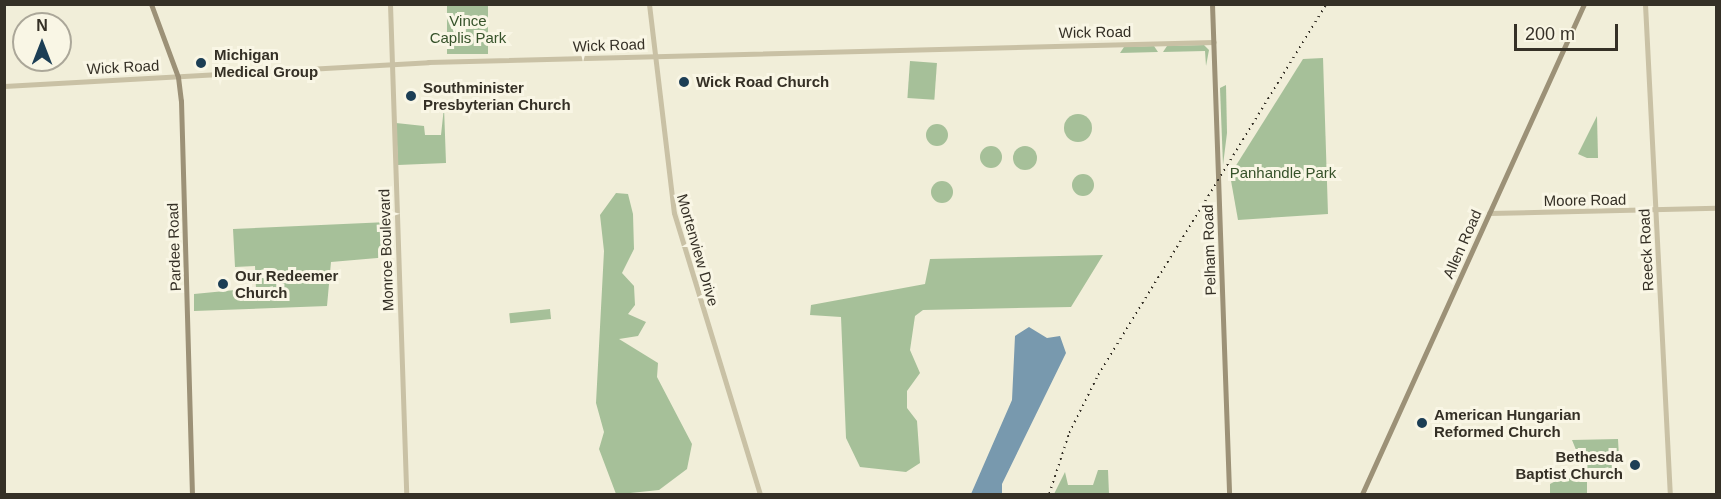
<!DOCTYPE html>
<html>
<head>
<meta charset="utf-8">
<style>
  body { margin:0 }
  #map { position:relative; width:1721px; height:499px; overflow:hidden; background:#f1eed9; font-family:Arial,sans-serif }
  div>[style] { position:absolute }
  .green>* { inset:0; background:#a6c099; transform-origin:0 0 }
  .round { border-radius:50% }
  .water>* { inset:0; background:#7899ae }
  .tertiary>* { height:5px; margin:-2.5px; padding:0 2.5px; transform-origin:2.5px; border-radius:2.5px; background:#c9c1a5 }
  .secondary>* { height:5px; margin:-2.5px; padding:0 2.5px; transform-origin:2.5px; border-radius:2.5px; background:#9c9177 }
  .rail>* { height:1.5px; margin-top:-0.75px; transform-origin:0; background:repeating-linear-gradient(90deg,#353026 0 1.5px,transparent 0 6px) }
  .dots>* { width:16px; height:16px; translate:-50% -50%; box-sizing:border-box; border:3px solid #f9f6e5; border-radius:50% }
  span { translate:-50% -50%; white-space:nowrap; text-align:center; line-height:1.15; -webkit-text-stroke:6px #f9f6e5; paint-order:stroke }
  .park-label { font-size:15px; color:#36522a }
  .street-label { font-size:15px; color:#353026 }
  .poi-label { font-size:15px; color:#353026; font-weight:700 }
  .left { translate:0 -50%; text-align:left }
  .right { translate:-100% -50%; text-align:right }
  .frame { position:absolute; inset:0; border:6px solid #353026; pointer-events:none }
  .north { position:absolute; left:12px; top:12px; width:60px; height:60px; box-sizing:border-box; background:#f9f6e5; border:2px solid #aba799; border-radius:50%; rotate:0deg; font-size:16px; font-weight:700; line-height:24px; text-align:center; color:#353026 }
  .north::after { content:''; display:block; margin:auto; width:21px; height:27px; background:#1c3e55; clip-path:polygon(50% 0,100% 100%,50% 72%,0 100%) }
  .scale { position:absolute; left:1514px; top:24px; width:104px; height:27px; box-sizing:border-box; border:3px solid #353026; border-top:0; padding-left:8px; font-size:18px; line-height:21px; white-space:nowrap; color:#353026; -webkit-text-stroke:4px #f9f6e5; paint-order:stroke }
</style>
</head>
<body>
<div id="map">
  <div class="green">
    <i style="left:447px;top:5px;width:41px;height:49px"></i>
    <i style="clip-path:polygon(1204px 45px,1209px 50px,1206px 66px,1205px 51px,1163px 52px,1167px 46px)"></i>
    <i style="clip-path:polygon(1154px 46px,1158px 52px,1120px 53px,1124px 47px)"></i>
    <i style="clip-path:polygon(1323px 58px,1328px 214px,1238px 220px,1230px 175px,1303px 59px)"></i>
    <i style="left:910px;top:61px;width:27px;height:37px;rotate:4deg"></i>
    <i style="clip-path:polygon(1226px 85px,1227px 133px,1223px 165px,1220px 88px)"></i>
    <i style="clip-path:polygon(444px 107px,446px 163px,398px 165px,396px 123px,424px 126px,425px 135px,441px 135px)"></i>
    <i class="round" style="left:1064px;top:114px;width:28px;height:28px"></i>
    <i style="clip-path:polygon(1597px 116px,1598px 158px,1587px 158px,1578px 154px)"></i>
    <i class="round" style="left:926px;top:124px;width:22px;height:22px"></i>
    <i class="round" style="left:1013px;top:146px;width:24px;height:24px"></i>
    <i class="round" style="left:980px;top:146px;width:22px;height:22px"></i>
    <i class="round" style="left:1072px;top:174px;width:22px;height:22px"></i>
    <i class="round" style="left:931px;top:181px;width:22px;height:22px"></i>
    <i style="clip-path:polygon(616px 193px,628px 194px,633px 214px,634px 249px,622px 273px,634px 286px,635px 305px,628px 314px,646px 322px,638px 336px,619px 339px,658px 363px,657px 377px,692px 444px,687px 469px,659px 490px,621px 494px,616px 494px,599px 449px,604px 432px,596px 403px,604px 251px,600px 215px)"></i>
    <i style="clip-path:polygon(388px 222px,389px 257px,331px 262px,327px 306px,194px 311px,194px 294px,256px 288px,255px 266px,235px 267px,233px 229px)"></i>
    <i style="clip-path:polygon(1103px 255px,1071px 307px,923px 310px,915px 316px,910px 350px,920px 373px,907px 391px,907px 408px,917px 421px,920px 463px,906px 472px,860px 467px,846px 438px,841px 317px,810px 315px,811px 305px,925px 284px,930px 259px)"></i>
    <i style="left:550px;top:309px;width:10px;height:41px;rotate:84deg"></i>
    <i style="clip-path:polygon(1618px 439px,1620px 476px,1587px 478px,1587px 494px,1550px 494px,1550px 484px,1583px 467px,1572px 440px)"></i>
    <i style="clip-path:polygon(1098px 470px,1108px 470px,1109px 494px,1054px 494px,1065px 472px,1068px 485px,1093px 485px)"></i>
  </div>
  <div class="water">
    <i style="clip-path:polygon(1029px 327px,1047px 338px,1060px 336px,1066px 353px,1002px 484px,1002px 494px,971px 494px,1012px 400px,1015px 336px)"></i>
  </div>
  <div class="tertiary">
    <i style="left:390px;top:4px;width:490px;rotate:88.1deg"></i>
    <i style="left:649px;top:4px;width:210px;rotate:83.2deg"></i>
    <i style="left:674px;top:213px;width:294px;rotate:73deg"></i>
    <i style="left:1645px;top:4px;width:491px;rotate:87.1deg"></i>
    <i style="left:4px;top:86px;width:425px;rotate:-3.2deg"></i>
    <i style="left:428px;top:62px;width:786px;rotate:-1.46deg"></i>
    <i style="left:1489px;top:213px;width:227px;rotate:-1.3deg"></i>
  </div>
  <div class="secondary">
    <i style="left:151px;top:4px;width:78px;rotate:69.7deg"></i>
    <i style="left:178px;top:77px;width:24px;rotate:83deg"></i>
    <i style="left:181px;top:101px;width:393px;rotate:88.4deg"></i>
    <i style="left:1212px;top:4px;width:490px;rotate:88deg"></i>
    <i style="left:1362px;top:494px;width:538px;rotate:-65.63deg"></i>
  </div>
  <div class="rail">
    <i style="left:1049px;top:494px;width:64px;rotate:-71.8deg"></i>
    <i style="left:1069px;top:433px;width:65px;rotate:-63.4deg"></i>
    <i style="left:1098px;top:375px;width:435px;rotate:-58.4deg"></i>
  </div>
  <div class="dots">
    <i style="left:201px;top:63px;background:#1c3e55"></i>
    <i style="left:684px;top:82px;background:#1c3e55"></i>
    <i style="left:411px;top:96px;background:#1c3e55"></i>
    <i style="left:223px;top:284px;background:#1c3e55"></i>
    <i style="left:1422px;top:423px;background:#1c3e55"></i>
    <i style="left:1635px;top:465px;background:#1c3e55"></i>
  </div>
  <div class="park-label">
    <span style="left:468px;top:29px">Vince<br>Caplis Park</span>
    <span style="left:1283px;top:173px">Panhandle Park</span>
  </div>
  <div class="street-label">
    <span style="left:1095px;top:32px;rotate:-1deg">Wick Road</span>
    <span style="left:609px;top:45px;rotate:-2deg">Wick Road</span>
    <span style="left:123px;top:67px;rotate:-3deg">Wick Road</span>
    <span style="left:1585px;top:200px;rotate:-1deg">Moore Road</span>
    <span style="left:1462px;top:244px;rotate:-66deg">Allen Road</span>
    <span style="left:174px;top:247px;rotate:-92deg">Pardee Road</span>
    <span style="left:386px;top:250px;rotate:-92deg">Monroe Boulevard</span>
    <span style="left:698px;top:250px;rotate:74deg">Mortenview Drive</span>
    <span style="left:1209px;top:250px;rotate:-92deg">Pelham Road</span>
    <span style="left:1646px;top:250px;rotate:-93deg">Reeck Road</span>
  </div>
  <div class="poi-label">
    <span class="left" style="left:214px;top:63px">Michigan<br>Medical Group</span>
    <span class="left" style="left:696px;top:82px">Wick Road Church</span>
    <span class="left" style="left:423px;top:96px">Southminister<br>Presbyterian Church</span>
    <span class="left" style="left:235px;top:284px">Our Redeemer<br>Church</span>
    <span class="left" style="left:1434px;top:423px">American Hungarian<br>Reformed Church</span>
    <span class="right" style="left:1623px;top:465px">Bethesda<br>Baptist Church</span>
  </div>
  <div class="frame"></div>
  <div class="north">N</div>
  <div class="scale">200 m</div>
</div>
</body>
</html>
